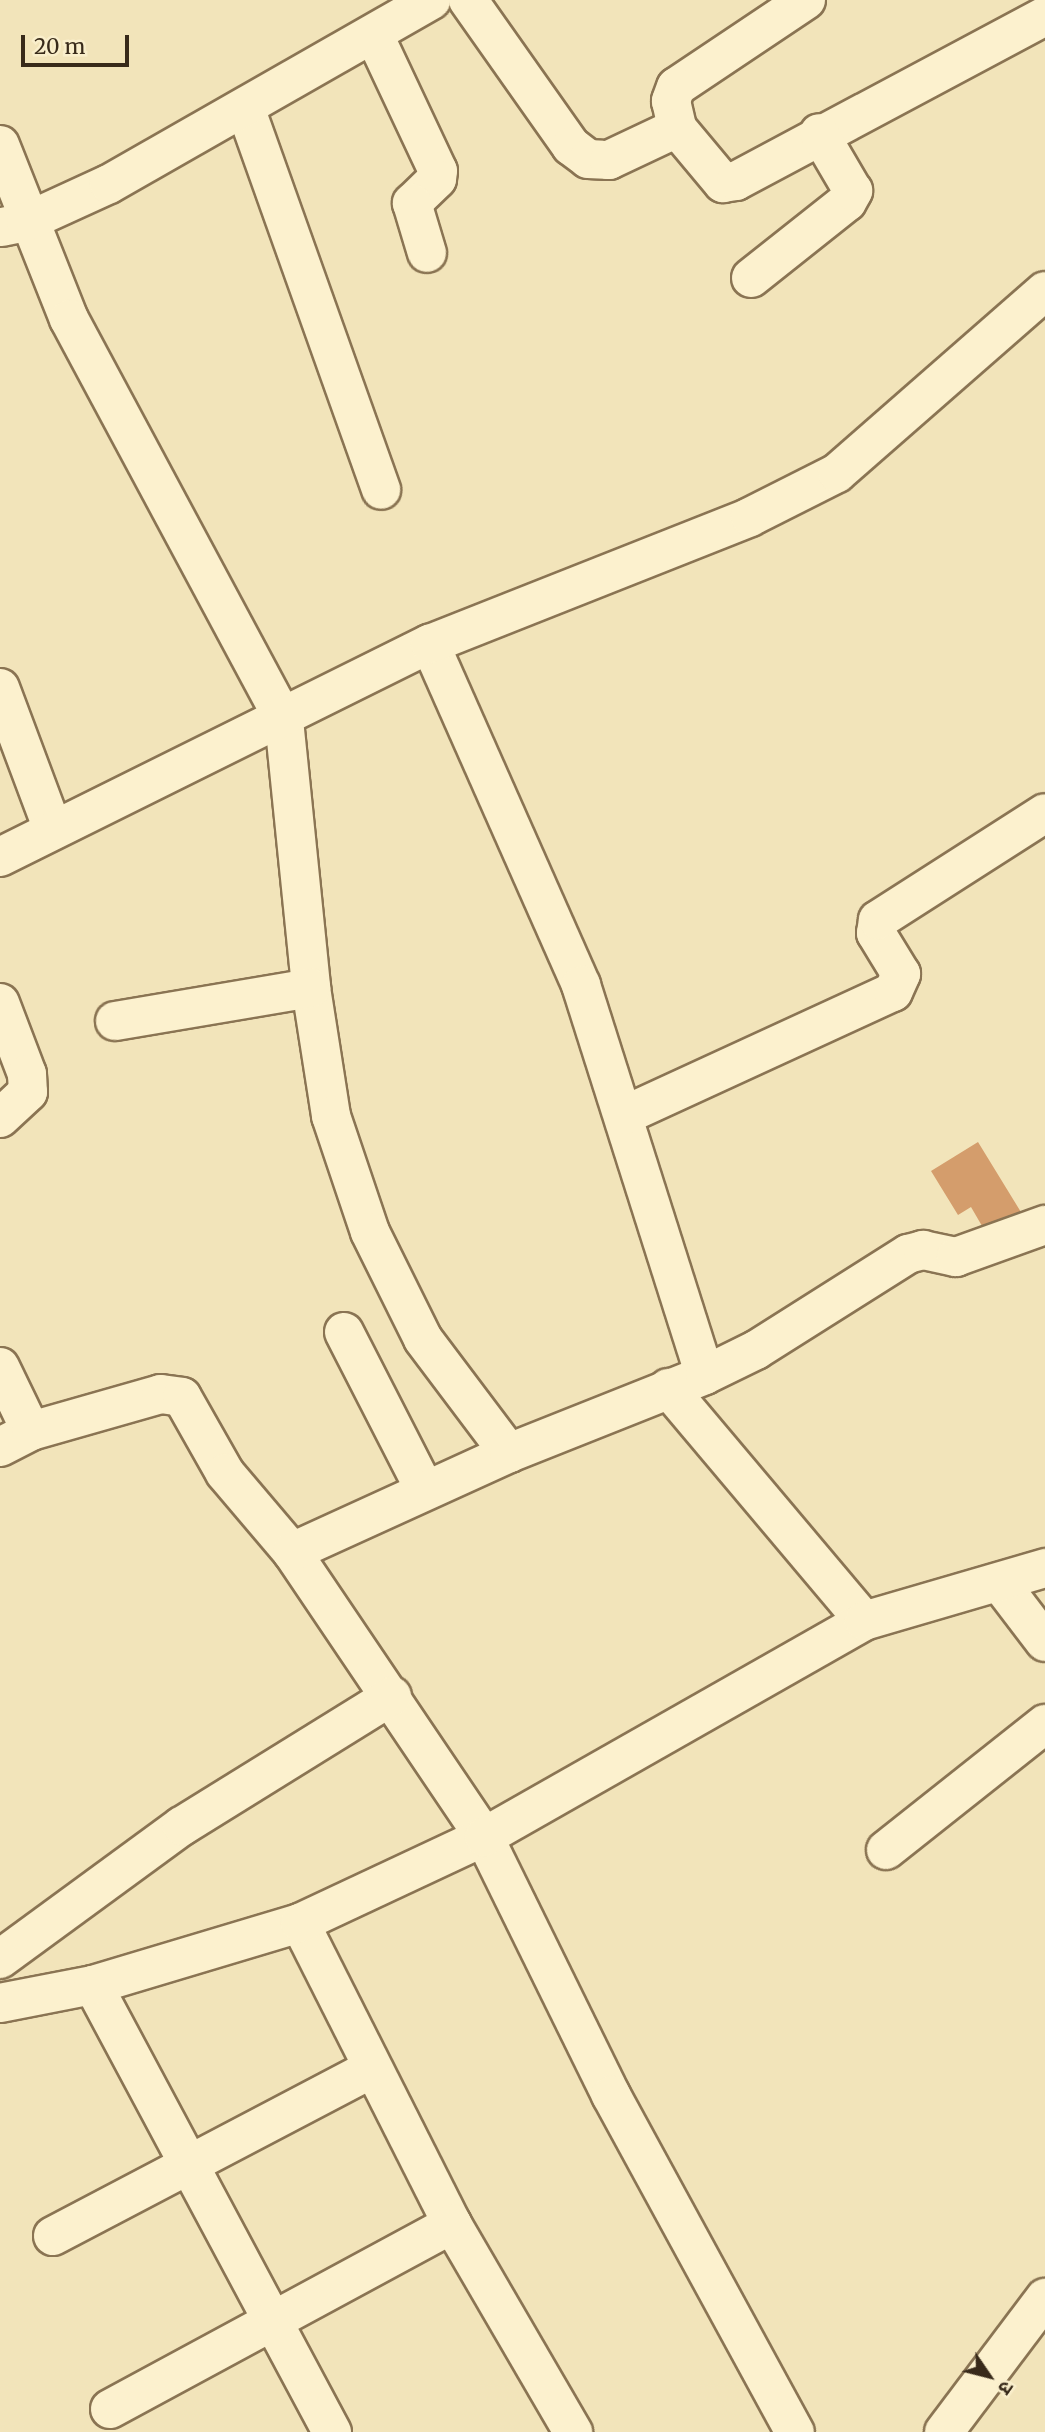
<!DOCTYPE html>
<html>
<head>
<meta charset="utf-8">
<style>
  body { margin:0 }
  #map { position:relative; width:1045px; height:2432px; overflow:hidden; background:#f2e4ba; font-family:Merriweather,"Noto Sans Devanagari",serif }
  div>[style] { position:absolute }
  .building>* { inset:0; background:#d49d6c }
  .roads { filter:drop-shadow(2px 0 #8a7453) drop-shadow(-2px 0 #8a7453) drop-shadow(0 2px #8a7453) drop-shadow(0 -2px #8a7453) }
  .minor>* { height:38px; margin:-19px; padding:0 19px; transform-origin:19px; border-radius:19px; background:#fcf1ce }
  span { translate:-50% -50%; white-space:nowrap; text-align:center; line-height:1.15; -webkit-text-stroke:5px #f9eecb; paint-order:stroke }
  .north { position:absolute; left:954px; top:2341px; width:70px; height:70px; -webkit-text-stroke:5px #f9eecb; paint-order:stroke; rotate:125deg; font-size:19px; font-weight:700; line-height:28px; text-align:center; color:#382a1a }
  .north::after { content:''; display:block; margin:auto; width:24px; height:32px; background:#382a1a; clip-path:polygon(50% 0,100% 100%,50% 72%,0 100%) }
  .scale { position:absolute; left:21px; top:35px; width:108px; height:32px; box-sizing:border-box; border:4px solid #382a1a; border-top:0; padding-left:9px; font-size:21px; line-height:24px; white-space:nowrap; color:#382a1a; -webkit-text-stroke:5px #f9eecb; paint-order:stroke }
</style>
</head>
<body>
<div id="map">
  <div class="building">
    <i style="clip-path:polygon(978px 1142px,1024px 1217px,989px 1238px,971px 1207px,958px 1215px,931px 1171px)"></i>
  </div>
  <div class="roads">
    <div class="minor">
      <i style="left:468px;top:0;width:179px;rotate:54.8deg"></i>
      <i style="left:571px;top:146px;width:21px;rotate:37deg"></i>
      <i style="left:588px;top:159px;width:21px;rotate:3deg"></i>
      <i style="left:609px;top:160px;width:75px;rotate:-25.2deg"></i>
      <i style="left:806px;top:0;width:156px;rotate:146.2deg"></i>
      <i style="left:676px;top:87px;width:15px;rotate:110deg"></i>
      <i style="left:671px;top:101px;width:28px;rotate:77deg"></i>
      <i style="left:677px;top:128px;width:72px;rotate:50.1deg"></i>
      <i style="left:723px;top:183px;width:13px;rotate:-9deg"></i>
      <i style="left:736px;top:181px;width:350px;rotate:-28.1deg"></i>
      <i style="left:374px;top:35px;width:150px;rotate:64.8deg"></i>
      <i style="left:438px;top:171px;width:8px;rotate:97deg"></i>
      <i style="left:437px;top:179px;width:35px;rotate:136deg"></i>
      <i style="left:412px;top:203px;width:52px;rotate:73.3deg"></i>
      <i style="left:246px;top:110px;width:403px;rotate:70.4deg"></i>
      <i style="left:0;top:145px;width:187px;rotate:68.4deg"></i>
      <i style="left:69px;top:319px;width:455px;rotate:61.8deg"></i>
      <i style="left:284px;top:720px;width:269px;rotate:84.2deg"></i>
      <i style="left:311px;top:988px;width:130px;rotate:81.1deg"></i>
      <i style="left:331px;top:1116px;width:122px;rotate:71.4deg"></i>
      <i style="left:370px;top:1232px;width:119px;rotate:63.6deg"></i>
      <i style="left:423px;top:1339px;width:143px;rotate:53deg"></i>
      <i style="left:2px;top:227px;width:25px;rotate:-12deg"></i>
      <i style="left:26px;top:222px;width:91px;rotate:-24.6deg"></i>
      <i style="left:109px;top:184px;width:371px;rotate:-29.7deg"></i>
      <i style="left:751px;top:278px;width:122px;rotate:-38.4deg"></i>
      <i style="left:847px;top:202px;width:13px;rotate:-61deg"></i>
      <i style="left:853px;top:191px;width:67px;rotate:-120.4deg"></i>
      <i style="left:430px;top:644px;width:373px;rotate:66.1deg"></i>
      <i style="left:581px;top:985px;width:409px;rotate:72.4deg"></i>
      <i style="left:0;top:688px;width:148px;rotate:69.5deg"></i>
      <i style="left:0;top:857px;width:480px;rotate:-26.4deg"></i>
      <i style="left:430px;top:644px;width:344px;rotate:-21.6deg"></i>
      <i style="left:750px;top:517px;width:97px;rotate:-26.8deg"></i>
      <i style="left:837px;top:473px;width:276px;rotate:-41.2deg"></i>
      <i style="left:0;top:1003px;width:76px;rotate:69.2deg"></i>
      <i style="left:27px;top:1074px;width:18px;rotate:87deg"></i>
      <i style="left:28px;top:1092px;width:38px;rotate:137deg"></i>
      <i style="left:115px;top:1021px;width:199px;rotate:-9.6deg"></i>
      <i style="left:625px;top:1115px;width:295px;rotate:-24.7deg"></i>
      <i style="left:893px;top:992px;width:20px;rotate:-66deg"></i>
      <i style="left:901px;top:974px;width:48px;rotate:-121.4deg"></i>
      <i style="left:876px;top:933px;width:13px;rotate:-81deg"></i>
      <i style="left:878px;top:920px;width:198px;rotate:-32.6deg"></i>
      <i style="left:344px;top:1332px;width:178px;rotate:62.9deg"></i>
      <i style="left:0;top:1367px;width:71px;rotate:64.2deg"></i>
      <i style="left:668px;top:1388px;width:304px;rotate:49.9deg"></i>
      <i style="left:0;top:1447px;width:35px;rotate:-27deg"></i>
      <i style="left:31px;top:1431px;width:135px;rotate:-15.9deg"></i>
      <i style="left:161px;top:1394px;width:21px;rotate:8deg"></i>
      <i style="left:182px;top:1397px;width:87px;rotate:60.5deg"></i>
      <i style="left:225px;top:1473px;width:104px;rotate:49.7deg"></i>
      <i style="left:292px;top:1552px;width:344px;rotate:56deg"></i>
      <i style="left:484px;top:1837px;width:288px;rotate:63.8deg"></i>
      <i style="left:611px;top:2095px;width:384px;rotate:61.4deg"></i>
      <i style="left:292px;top:1552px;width:239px;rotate:-24.5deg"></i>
      <i style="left:509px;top:1453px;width:211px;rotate:-21.7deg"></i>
      <i style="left:705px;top:1375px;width:57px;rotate:-26.1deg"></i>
      <i style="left:756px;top:1350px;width:180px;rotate:-32.3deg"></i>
      <i style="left:908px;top:1254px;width:16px;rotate:-15deg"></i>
      <i style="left:923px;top:1250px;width:34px;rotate:12deg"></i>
      <i style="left:956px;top:1257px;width:95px;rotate:-19.8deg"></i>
      <i style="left:1000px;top:1583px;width:74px;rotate:52.7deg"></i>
      <i style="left:886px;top:1850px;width:203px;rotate:-38.4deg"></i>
      <i style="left:300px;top:1923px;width:337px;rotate:63.2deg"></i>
      <i style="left:452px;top:2224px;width:241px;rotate:59.8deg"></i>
      <i style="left:0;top:1959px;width:225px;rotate:-36.2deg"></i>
      <i style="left:182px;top:1826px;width:247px;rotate:-31.8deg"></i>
      <i style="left:93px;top:1985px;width:507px;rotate:61.87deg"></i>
      <i style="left:0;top:2003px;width:95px;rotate:-11deg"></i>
      <i style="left:93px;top:1985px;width:216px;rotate:-16.7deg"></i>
      <i style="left:300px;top:1923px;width:203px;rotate:-25.1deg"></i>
      <i style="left:484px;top:1837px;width:437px;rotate:-29.6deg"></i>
      <i style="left:864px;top:1621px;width:189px;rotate:-16.3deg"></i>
      <i style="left:53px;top:2236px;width:359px;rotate:-27.7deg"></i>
      <i style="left:110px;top:2409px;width:389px;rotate:-28.4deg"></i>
      <i style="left:944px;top:2432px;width:168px;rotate:-53deg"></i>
    </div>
  </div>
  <div class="north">उ</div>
  <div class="scale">20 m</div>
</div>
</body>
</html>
